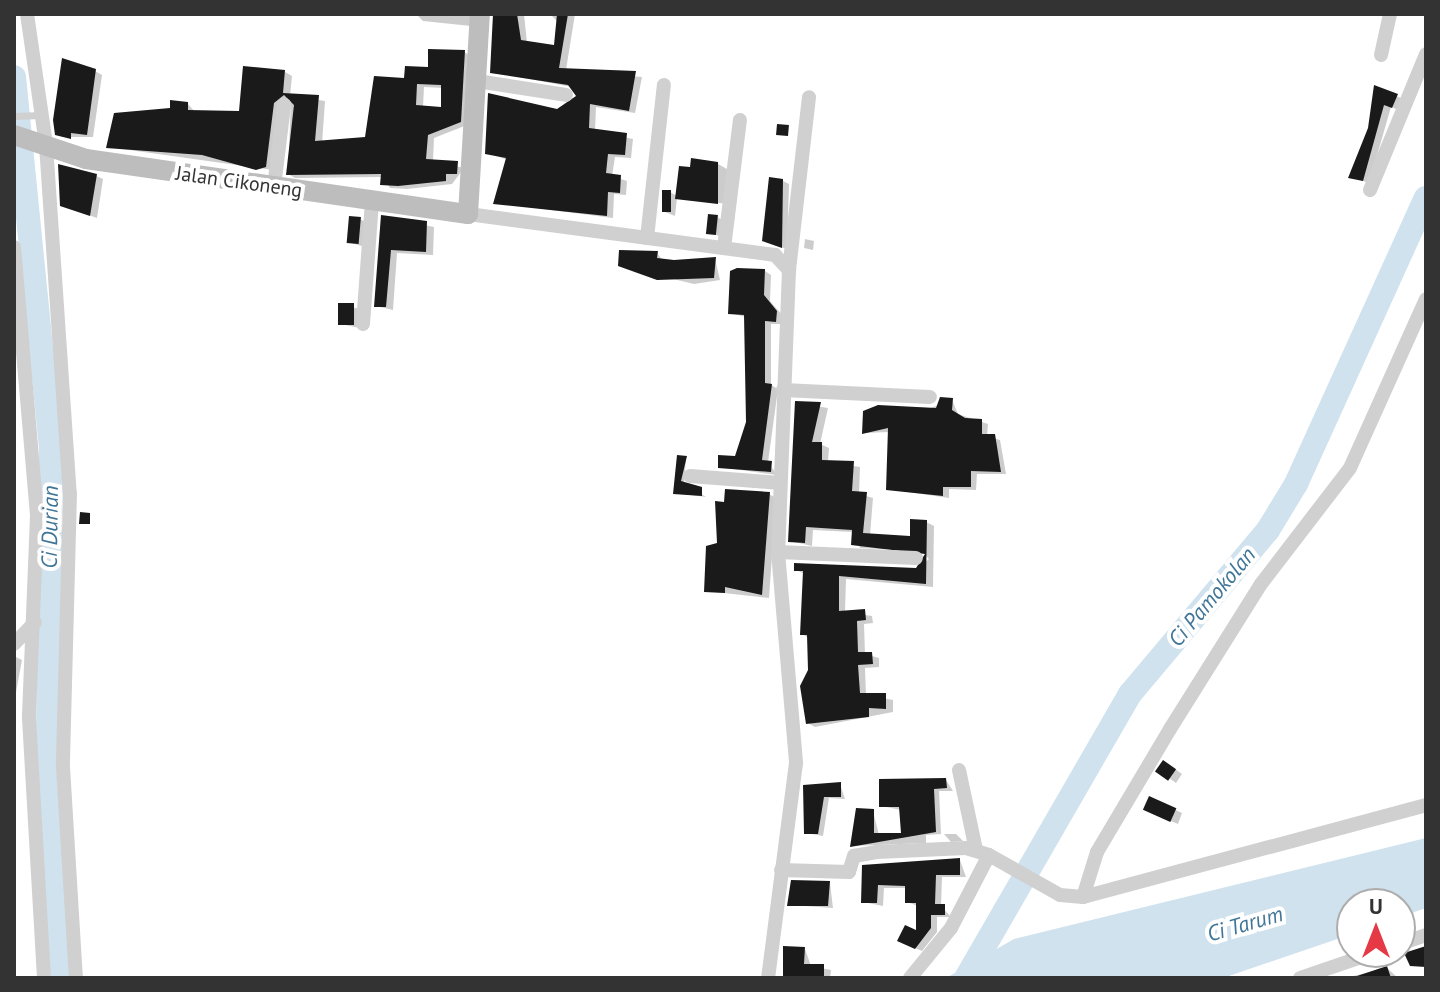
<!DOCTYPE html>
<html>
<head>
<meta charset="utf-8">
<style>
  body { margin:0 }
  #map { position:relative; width:1440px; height:992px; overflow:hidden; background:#fff; font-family:"PT Sans",sans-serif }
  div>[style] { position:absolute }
  .water>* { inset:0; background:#cfe2ee }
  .shadow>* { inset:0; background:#0003 }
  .river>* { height:24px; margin:-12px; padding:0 12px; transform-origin:12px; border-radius:12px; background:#cfe2ee }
  .building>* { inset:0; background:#1a1a1a; transform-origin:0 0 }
  .lane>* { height:7px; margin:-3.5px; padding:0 3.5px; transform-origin:3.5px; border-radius:3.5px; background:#d0d0d0 }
  .street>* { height:14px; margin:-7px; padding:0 7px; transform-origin:7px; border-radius:7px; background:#d0d0d0 }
  .secondary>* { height:20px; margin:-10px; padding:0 10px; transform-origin:10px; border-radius:10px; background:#bdbdbd }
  span { translate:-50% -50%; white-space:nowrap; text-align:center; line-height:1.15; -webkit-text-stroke:8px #fff; paint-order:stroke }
  .street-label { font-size:20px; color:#333 }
  .water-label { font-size:22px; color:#3f7597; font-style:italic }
  .frame { position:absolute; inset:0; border:16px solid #333; pointer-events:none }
  .north { position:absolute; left:1336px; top:888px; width:80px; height:80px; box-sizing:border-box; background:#fff; border:2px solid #adadad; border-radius:50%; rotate:0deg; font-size:22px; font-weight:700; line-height:32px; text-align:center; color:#333 }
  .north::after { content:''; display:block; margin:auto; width:28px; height:36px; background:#e63946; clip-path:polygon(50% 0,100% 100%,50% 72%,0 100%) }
</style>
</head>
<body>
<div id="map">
  <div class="water">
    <i style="clip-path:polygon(1426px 838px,1426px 908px,1400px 917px,1400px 904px,1352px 904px,1352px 934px,1223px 978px,946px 978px,1014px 939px)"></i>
  </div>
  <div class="shadow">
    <i style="clip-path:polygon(416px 14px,471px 14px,471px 26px,423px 21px)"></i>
    <i style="clip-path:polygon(496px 14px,524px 14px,527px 43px,556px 47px,558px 22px,550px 14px,575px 14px,566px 70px,642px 77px,635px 113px,596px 107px,595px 131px,633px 139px,631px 158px,615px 157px,612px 176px,627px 181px,626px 195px,614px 194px,613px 218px,496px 203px,508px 160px,487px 153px,579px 96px,572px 87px,492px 72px)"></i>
    <i style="clip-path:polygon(evenodd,464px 52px,471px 56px,467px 125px,434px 138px,433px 161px,464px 168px,452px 184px,407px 189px,390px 188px,383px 177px,295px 178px,288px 174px,291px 99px,281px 107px,273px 170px,108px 147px,188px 104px,195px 112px,241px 113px,285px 72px,292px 76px,290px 96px,325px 101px,322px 144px,367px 139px,406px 80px,464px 52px,424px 87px,443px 88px,443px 109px,423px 107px,424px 87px)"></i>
    <i style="clip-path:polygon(95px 71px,102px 75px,93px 137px,63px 137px,56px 134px)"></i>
    <i style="clip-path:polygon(1376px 87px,1403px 99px,1399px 110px,1391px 107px,1369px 183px,1351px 177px,1370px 129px)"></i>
    <i style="clip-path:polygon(718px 164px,727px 169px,728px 204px,677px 198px,675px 216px,662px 211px,670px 192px,677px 196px)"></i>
    <i style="clip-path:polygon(96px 176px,103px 179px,97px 218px,69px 208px)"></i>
    <i style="clip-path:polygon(783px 181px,789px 184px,787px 249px,771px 244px)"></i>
    <i style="clip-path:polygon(383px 217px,434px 227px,433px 255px,397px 253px,393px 310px,376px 306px)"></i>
    <i style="clip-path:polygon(717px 217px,724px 221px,722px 237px,708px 232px)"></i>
    <i style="clip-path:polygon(360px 219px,367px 223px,365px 247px,348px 242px)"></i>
    <i style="clip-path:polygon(805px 239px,814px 241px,813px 250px,804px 248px)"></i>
    <i style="clip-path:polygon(657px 253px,663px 261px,715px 259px,720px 280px,694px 284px,627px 268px)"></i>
    <i style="clip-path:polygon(765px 271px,771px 275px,770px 301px,783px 316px,782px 324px,771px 324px,771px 385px,778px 389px,768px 462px,777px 475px,720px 467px,736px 458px,748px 422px,746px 317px,730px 313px)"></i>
    <i style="clip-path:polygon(340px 305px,361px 309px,360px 328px,340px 324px)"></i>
    <i style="clip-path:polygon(952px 400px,958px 414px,988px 424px,987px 436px,1000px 440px,1006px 474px,977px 474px,976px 490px,949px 489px,949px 498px,888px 489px,890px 432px,864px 433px)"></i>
    <i style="clip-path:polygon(796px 403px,828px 408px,820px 444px,829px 448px,828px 462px,860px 467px,859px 494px,873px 498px,870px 535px,912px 538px,926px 522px,934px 526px,933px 587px,846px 579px,845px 612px,872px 616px,873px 623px,864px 624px,865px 654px,879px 658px,879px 667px,865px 668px,866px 695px,893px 700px,893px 712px,815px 727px,808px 723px,809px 638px,802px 634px,805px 574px,796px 570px,916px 570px,929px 559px,922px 551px,860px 548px,853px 532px,813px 530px,812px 546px,790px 541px)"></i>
    <i style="clip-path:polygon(686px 458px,684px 483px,706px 497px,675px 493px)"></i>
    <i style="clip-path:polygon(769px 494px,776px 498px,769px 598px,706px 591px,719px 544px)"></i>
    <i style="clip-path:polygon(14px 656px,22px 660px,14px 703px)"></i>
    <i style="clip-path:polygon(1171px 766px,1182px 774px,1176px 783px,1159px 771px)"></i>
    <i style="clip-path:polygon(946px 780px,953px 791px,939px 791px,941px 834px,926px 835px,926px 843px,852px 846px,873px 811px,879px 835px,903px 835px,901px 810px,881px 806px)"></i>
    <i style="clip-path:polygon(840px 784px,845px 799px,829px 798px,823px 836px,806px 833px,805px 787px)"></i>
    <i style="clip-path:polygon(1150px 798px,1182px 813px,1178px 824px,1152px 813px)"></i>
    <i style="clip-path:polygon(944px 834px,956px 834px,963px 841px,951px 842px)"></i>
    <i style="clip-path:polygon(960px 860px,966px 877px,942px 877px,941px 906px,951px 917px,937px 917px,937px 932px,922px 951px,906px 944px,917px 933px,918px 906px,907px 902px,907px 888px,884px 888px,883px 906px,863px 902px,864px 867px)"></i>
    <i style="clip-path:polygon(830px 883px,833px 908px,790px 905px)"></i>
    <i style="clip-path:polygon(805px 949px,811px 966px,831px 970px,830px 978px,786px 978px)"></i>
    <i style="clip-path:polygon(1387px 968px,1398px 978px,1349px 978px,1349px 977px)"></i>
  </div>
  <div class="river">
    <i style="left:14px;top:77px;width:373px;rotate:84.3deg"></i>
    <i style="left:51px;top:448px;width:353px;rotate:90.6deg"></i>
    <i style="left:47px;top:801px;width:178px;rotate:85.2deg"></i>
    <i style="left:966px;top:978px;width:328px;rotate:-60deg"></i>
    <i style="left:1130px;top:694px;width:214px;rotate:-49.9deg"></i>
    <i style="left:1268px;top:530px;width:54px;rotate:-58.7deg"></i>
    <i style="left:1296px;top:484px;width:314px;rotate:-65.6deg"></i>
  </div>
  <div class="building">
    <i style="clip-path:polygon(493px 14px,517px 14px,521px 40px,554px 45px,557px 14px,568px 14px,559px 68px,636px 71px,629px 111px,590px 104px,589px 128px,627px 133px,625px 155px,608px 154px,606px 173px,621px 175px,620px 193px,608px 192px,607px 216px,493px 204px,506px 158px,485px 154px,488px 93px,557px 109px,576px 96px,568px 85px,490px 73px)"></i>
    <i style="clip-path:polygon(evenodd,428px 49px,465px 50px,461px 122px,428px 135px,426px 159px,458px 161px,457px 174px,446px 174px,446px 181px,398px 186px,380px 185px,381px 174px,286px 175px,294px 105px,284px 95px,274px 103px,266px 167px,256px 170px,202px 155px,106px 148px,114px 113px,170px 108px,170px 100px,188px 102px,188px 110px,239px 111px,243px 66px,285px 70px,283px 93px,319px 95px,315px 141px,365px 137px,374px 76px,404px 78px,405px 66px,428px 67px,428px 49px,417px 84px,441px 85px,441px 107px,416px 105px,417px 84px)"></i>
    <i style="clip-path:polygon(62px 58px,96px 69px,87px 135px,71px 133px,71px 139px,55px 135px,53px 120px)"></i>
    <i style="clip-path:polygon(1374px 85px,1398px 94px,1392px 108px,1384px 105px,1363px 181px,1348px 178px,1368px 128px)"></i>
    <i style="left:777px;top:124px;width:12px;height:11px;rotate:5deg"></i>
    <i style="clip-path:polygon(691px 158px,718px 162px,718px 204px,675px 199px,679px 166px,690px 167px)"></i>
    <i style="clip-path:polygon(58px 164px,97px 174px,90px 216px,60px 206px)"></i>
    <i style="clip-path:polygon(769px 177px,783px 179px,782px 248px,762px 241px)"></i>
    <i style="left:662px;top:190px;width:9px;height:22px"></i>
    <i style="left:708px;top:214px;width:10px;height:20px;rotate:6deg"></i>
    <i style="clip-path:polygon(381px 215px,427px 221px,426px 252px,391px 250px,386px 307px,374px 307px)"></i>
    <i style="left:349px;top:216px;width:12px;height:27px;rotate:5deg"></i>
    <i style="clip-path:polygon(619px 250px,658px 251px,657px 258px,674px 260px,716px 257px,714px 278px,657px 280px,618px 266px)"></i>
    <i style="clip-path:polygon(737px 268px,765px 269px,764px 295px,777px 311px,776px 322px,765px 321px,765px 383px,772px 384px,762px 460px,772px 461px,771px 472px,718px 468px,718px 455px,735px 456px,746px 422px,744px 315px,728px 314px,730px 271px)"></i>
    <i style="left:338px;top:303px;width:16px;height:22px"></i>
    <i style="clip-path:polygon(940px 397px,953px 398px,952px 410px,965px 418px,982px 419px,982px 434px,995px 434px,1001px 472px,971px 471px,971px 487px,943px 487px,943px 496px,886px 490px,888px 428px,862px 434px,863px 411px,878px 405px,936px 408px)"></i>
    <i style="clip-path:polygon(795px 401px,821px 402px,812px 442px,822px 442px,822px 460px,854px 461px,852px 491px,867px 492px,863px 533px,910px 536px,910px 519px,927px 520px,926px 584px,839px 576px,839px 611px,865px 609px,866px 620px,857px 621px,858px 652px,872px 652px,873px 664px,858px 665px,860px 693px,886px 693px,886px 709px,869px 708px,869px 717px,806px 724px,800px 686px,808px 670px,807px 635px,800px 635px,803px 571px,794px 571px,794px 563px,916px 568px,925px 554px,851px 545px,852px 530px,806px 527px,805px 543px,788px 542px)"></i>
    <i style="clip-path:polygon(677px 455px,687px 456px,681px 481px,702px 487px,702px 496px,673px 494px)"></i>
    <i style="clip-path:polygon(725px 489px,770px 492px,762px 595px,725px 587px,725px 593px,704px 592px,706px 546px,717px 543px,715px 501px,724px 502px)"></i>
    <i style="clip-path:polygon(80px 512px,90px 513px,90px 524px,79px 524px)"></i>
    <i style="left:1163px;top:760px;width:16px;height:14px;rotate:35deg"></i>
    <i style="clip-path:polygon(946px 778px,947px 788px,934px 789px,936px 832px,850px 847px,856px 808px,874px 809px,874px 833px,901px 833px,899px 807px,879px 807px,879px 779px)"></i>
    <i style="clip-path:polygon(841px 782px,841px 797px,824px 797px,818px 834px,804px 834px,803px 785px)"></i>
    <i style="left:1149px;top:796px;width:30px;height:15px;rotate:24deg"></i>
    <i style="clip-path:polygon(960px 858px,960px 875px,936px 875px,935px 904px,945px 904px,945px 915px,931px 915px,931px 928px,915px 949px,897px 941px,905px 925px,916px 930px,916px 903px,905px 903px,905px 886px,878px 885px,877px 903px,861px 903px,862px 865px)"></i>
    <i style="clip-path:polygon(791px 880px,830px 881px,828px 906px,787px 906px)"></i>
    <i style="clip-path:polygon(783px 946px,805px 947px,804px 964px,824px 964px,824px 978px,783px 978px)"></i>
    <i style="clip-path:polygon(1426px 946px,1426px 967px,1410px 966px,1404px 953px)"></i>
    <i style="clip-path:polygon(1387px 966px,1391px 978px,1358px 978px,1357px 976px)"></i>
  </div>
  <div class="lane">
    <i style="left:14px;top:116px;width:27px;rotate:-2deg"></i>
  </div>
  <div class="street">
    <i style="left:27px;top:14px;width:132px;rotate:81.7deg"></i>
    <i style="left:46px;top:145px;width:349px;rotate:86.1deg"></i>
    <i style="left:70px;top:493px;width:274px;rotate:91.5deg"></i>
    <i style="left:63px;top:767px;width:211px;rotate:86.5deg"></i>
    <i style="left:1381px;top:55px;width:42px;rotate:-77.6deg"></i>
    <i style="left:477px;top:81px;width:90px;rotate:8.9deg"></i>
    <i style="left:274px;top:187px;width:83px;rotate:-83deg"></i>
    <i style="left:1370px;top:190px;width:147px;rotate:-67.6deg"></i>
    <i style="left:468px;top:214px;width:310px;rotate:7.6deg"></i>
    <i style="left:775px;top:255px;width:21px;rotate:47deg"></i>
    <i style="left:789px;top:270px;width:282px;rotate:92.2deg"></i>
    <i style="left:778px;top:552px;width:212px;rotate:85.1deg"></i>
    <i style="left:796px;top:763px;width:217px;rotate:97.4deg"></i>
    <i style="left:647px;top:238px;width:154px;rotate:-83.7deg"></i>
    <i style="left:14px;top:247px;width:270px;rotate:85.1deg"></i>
    <i style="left:37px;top:516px;width:202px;rotate:92.3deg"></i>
    <i style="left:29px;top:718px;width:260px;rotate:86.7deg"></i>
    <i style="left:724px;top:248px;width:129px;rotate:-82.9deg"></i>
    <i style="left:789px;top:270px;width:174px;rotate:-83.4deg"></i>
    <i style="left:363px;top:324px;width:124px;rotate:-85.8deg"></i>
    <i style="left:783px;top:390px;width:147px;rotate:2.7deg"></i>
    <i style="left:690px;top:476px;width:90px;rotate:4.4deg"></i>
    <i style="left:778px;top:552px;width:138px;rotate:2.5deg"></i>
    <i style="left:14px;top:644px;width:30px;rotate:-46deg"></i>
    <i style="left:959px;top:770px;width:82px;rotate:78deg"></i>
    <i style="left:781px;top:870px;width:68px;rotate:1.7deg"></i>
    <i style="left:849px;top:872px;width:17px;rotate:-73deg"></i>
    <i style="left:854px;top:856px;width:23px;rotate:-10deg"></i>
    <i style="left:877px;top:852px;width:89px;rotate:-2.6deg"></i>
    <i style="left:966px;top:848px;width:24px;rotate:17deg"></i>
    <i style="left:1083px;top:897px;width:47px;rotate:-72.7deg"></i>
    <i style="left:1097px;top:852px;width:143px;rotate:-59.3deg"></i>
    <i style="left:1170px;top:729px;width:171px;rotate:-57.9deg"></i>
    <i style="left:1261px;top:584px;width:146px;rotate:-52.5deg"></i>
    <i style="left:1350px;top:468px;width:185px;rotate:-65.8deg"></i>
    <i style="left:1400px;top:944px;width:28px;rotate:-19deg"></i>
    <i style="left:910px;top:978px;width:65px;rotate:-50.6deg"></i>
    <i style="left:951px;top:928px;width:82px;rotate:-62.5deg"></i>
    <i style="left:989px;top:855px;width:81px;rotate:29.4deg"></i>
    <i style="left:1060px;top:895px;width:23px;rotate:5deg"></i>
    <i style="left:1083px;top:897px;width:355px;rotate:-15deg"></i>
    <i style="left:1300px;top:978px;width:80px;rotate:-18.9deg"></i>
  </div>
  <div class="secondary">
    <i style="left:14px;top:135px;width:76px;rotate:18.4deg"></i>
    <i style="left:86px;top:159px;width:386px;rotate:8.2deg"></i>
    <i style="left:468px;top:214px;width:200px;rotate:-86.6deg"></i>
  </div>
  <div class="street-label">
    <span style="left:239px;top:182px;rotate:8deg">Jalan Cikoneng</span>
  </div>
  <div class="water-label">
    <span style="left:50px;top:527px;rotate:-89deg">Ci Durian</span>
    <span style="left:1212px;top:597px;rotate:-50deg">Ci Pamokolan</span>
    <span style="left:1245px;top:924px;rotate:-16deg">Ci Tarum</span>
  </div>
  <div class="frame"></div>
  <div class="north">U</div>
</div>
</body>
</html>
